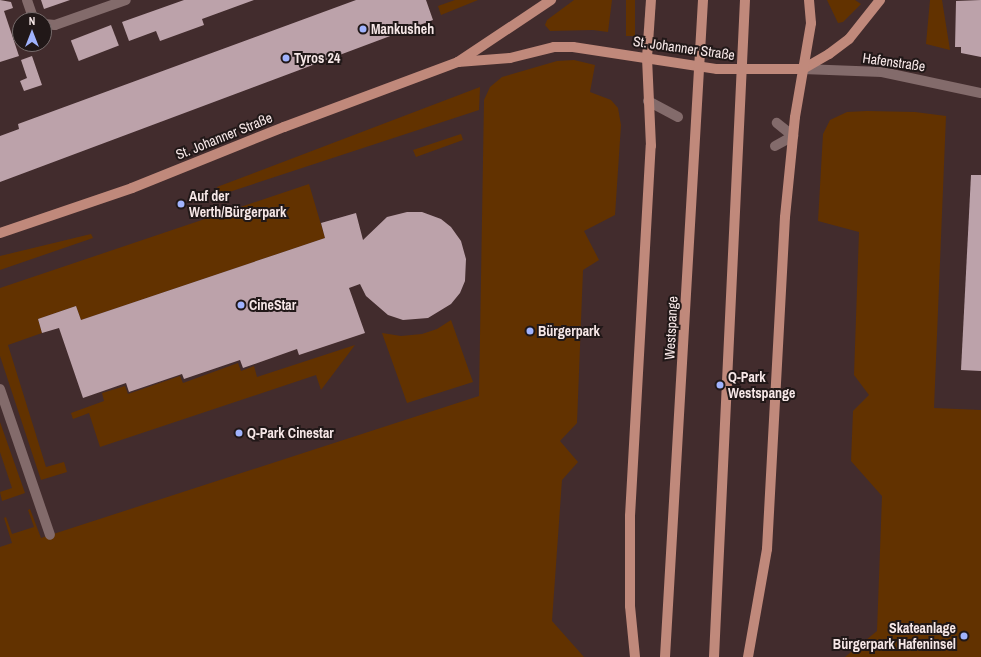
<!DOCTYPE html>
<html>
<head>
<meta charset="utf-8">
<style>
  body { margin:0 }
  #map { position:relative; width:981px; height:657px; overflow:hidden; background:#422c2d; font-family:"Archivo Narrow",sans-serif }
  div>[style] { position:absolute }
  .green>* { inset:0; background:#623200; transform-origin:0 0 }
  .building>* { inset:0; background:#bca2aa; transform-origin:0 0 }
  .service>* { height:10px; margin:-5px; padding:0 5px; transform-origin:5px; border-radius:5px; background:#836b6b }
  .minor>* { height:10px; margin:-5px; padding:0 5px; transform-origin:5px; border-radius:5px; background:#836b6b }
  .tertiary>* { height:10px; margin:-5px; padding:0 5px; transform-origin:5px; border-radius:5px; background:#836b6b }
  .primary>* { height:10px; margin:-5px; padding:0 5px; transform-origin:5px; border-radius:5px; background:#c0897b }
  .dots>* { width:11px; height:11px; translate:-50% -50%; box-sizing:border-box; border:2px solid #211818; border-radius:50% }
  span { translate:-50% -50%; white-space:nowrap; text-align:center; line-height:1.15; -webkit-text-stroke:4px #211818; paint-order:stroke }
  .poi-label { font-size:14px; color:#f6e7e7; font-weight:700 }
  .left { translate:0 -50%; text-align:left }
  .right { translate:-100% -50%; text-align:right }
  .street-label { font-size:14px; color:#f6e7e7 }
  .north { position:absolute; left:12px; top:12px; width:40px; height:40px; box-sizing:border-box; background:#211818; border:1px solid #766b6b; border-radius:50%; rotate:0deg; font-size:11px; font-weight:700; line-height:16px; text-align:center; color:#f6e7e7 }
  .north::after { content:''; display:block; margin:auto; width:14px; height:18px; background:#a0b3fd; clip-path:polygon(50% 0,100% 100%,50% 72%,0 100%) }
</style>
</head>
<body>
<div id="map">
  <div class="green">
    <i style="clip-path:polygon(455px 0,478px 0,441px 15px,438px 6px)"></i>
    <i style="clip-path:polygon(574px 0,612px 0,608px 32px,593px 30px,550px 31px,545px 25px,547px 20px)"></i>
    <i style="left:626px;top:0;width:9px;height:36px"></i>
    <i style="clip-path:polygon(827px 0,855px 0,861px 4px,843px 22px,838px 23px)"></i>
    <i style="clip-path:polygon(930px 0,942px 0,950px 50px,926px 44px)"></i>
    <i style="clip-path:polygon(574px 60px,595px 65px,590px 92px,611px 100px,618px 108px,621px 125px,615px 215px,584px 231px,599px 260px,583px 270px,577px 423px,560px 441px,578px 462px,562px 480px,552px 621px,584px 657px,0 657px,0 547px,12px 543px,4px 518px,6px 517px,12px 534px,34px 527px,28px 510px,30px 509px,41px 538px,479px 396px,484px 100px,490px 87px,502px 77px,557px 61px)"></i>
    <i style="clip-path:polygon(480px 87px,479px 110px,220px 195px,217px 187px)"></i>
    <i style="clip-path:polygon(867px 111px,915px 112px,946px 116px,934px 408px,981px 410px,981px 657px,845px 657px,877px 631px,882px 496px,851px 461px,853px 411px,869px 395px,854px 375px,859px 232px,818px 221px,823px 134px,830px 120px,847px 112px)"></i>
    <i style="clip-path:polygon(461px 134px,463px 140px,416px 157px,413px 150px)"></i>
    <i style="clip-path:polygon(309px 184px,325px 238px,81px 320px,76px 306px,38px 319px,42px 333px,8px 345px,46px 467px,64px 462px,67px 472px,41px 480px,0 356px,0 288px)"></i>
    <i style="clip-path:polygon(91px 234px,93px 238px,0 270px,0 256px)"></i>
    <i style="clip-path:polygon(451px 320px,473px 382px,407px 403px,382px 333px,401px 336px,422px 334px,437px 329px)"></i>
    <i style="clip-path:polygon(355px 345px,321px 390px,316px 375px,100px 447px,89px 413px,73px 419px,71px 413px,104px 401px,102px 393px,125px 386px,128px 394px,180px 376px,183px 383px,238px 363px,241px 371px,254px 366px,257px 377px)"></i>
    <i style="clip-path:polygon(0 422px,25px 493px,2px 501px,0 492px,12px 488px,0 452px)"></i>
  </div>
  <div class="building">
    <i style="clip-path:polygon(0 0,11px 2px,13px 8px,4px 11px,19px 56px,0 62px)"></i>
    <i style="clip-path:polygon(41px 0,70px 0,44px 9px)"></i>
    <i style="clip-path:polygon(184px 0,254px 0,202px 19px,204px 25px,160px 41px,156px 31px,129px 41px,122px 22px)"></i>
    <i style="clip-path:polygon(356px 0,426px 0,433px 20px,0 182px,0 136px,19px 129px,18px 124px)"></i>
    <i style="clip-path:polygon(981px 0,981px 57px,961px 53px,961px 47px,955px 47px,956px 1px)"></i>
    <i style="left:111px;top:25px;width:22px;height:43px;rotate:69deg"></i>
    <i style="clip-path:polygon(32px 56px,42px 85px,24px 91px,20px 81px,27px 78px,21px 60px)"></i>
    <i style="clip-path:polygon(971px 175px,981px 175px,981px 371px,961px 370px)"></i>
    <i style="clip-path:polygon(407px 212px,422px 212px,441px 219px,451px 227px,461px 241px,466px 259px,465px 281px,460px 293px,451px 304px,428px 318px,403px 320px,388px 315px,366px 296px,360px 284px,349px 288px,365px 333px,299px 355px,297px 349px,243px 368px,240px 360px,184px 379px,182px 374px,129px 392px,126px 383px,83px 398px,59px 328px,42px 333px,38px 319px,76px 306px,81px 320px,325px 238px,321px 223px,356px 213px,363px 240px,387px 217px)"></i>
  </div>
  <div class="service">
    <i style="left:648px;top:101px;width:34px;rotate:28deg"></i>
    <i style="left:775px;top:146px;width:21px;rotate:-29deg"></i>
    <i style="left:793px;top:136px;width:21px;rotate:-141deg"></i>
    <i style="left:0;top:389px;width:154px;rotate:71.1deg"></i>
  </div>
  <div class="minor">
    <i style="left:27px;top:0;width:18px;rotate:71deg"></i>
    <i style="left:33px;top:17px;width:6px;rotate:31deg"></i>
    <i style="left:44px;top:24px;width:11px;rotate:5deg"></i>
    <i style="left:55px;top:25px;width:75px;rotate:-19.4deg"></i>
  </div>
  <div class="tertiary">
    <i style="left:803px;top:69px;width:79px;rotate:2.2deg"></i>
    <i style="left:882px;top:72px;width:101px;rotate:12deg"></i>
  </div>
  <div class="primary">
    <i style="left:458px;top:62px;width:52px;rotate:-4.4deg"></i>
    <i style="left:510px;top:58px;width:45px;rotate:-14deg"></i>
    <i style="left:554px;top:47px;width:19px"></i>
    <i style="left:573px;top:47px;width:146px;rotate:8.7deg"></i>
    <i style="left:717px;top:69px;width:86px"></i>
    <i style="left:803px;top:69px;width:30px;rotate:-30deg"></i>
    <i style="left:829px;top:54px;width:25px;rotate:-37deg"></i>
    <i style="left:849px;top:39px;width:50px;rotate:-51.5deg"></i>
    <i style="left:0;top:233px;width:139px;rotate:-18.8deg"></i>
    <i style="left:132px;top:188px;width:164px;rotate:-21.9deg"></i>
    <i style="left:284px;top:127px;width:186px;rotate:-20.5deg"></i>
    <i style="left:458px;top:62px;width:112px;rotate:-33.7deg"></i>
    <i style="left:635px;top:657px;width:51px;rotate:-95.6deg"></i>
    <i style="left:630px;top:606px;width:90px;rotate:-90deg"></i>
    <i style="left:630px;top:516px;width:371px;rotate:-86.8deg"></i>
    <i style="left:651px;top:146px;width:88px;rotate:-92.6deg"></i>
    <i style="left:647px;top:58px;width:58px;rotate:-86.1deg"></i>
    <i style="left:665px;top:657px;width:658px;rotate:-86.69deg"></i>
    <i style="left:714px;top:657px;width:658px;rotate:-87.3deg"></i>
    <i style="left:748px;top:657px;width:110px;rotate:-80deg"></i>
    <i style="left:767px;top:549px;width:332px;rotate:-86.9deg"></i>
    <i style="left:785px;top:217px;width:100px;rotate:-84.3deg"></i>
    <i style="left:795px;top:117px;width:95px;rotate:-80.3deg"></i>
    <i style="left:811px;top:23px;width:23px;rotate:-95deg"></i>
  </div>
  <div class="dots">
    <i style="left:363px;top:29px;background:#a0b3fd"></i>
    <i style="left:286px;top:58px;background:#a0b3fd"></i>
    <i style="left:181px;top:204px;background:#a0b3fd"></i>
    <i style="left:241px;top:305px;background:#a0b3fd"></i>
    <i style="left:530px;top:331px;background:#a0b3fd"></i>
    <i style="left:720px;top:385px;background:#a0b3fd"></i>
    <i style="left:239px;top:433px;background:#a0b3fd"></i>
    <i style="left:964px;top:636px;background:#a0b3fd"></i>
  </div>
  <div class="poi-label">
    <span class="left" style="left:371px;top:29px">Mankusheh</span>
    <span class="left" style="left:294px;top:58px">Tyros 24</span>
    <span class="left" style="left:189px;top:204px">Auf der<br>Werth/Bürgerpark</span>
    <span class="left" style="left:249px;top:305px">CineStar</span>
    <span class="left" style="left:538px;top:331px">Bürgerpark</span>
    <span class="left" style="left:728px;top:385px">Q-Park<br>Westspange</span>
    <span class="left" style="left:247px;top:433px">Q-Park Cinestar</span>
    <span class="right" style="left:956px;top:636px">Skateanlage<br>Bürgerpark Hafeninsel</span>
  </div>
  <div class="street-label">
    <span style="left:684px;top:48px;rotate:8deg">St. Johanner Straße</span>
    <span style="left:894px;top:62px;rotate:8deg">Hafenstraße</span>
    <span style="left:224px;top:136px;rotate:-22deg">St. Johanner Straße</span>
    <span style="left:671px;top:328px;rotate:-87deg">Westspange</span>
  </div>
  <div class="north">N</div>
</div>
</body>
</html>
